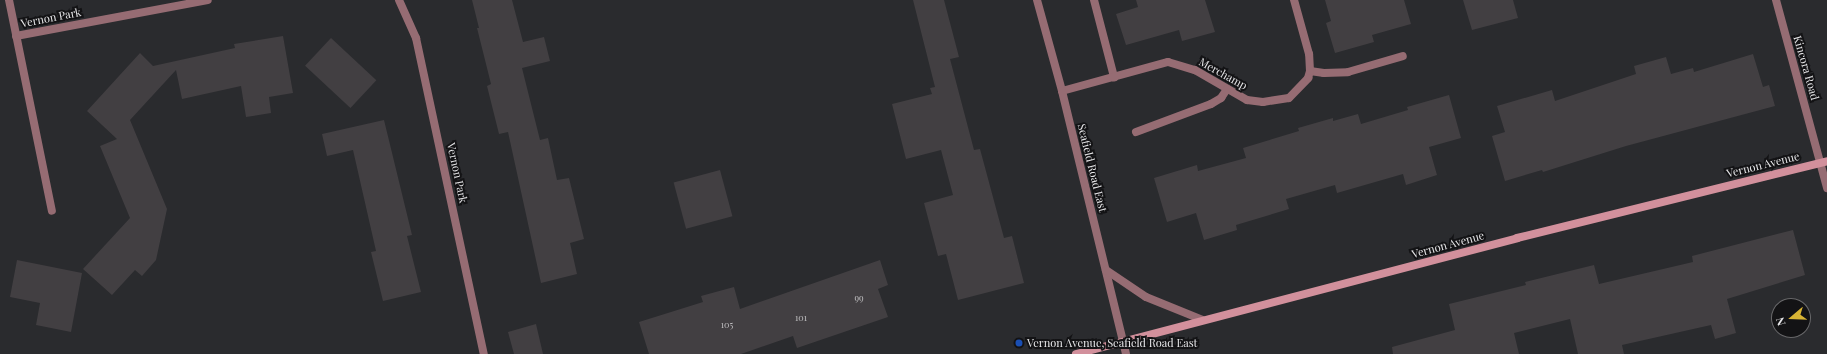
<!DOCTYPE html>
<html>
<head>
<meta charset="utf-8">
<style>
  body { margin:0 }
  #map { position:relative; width:1827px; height:354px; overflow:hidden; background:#2a2b2e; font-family:"Playfair Display",serif }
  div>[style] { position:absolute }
  .building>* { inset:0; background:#423f42; transform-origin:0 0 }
  .service>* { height:8px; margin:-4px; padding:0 4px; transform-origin:4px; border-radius:4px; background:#966c73 }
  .minor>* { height:8px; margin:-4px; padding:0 4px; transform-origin:4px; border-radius:4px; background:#966c73 }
  .tertiary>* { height:8px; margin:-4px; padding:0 4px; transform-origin:4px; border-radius:4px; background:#966c73 }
  .secondary>* { height:8px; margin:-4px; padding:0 4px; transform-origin:4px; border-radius:4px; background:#d2909c }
  .dots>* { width:11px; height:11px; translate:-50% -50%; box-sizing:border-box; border:2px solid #131315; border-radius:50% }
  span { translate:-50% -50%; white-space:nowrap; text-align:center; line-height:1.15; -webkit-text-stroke:4px #131315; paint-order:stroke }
  .number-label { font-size:9px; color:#bebdbf }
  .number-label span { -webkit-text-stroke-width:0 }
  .street-label { font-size:11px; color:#e7e7e9 }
  .poi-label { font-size:11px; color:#e7e7e9 }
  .left { translate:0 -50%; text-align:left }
  .north { position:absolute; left:1771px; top:298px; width:40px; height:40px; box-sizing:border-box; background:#131315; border:1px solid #68686a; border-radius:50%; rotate:251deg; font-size:11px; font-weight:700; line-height:16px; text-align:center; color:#e7e7e9 }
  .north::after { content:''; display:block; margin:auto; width:14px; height:18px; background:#d8b434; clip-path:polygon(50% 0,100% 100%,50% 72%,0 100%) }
</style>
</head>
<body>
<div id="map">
  <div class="building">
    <i style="clip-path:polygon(472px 0,512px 0,523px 42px,544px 37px,550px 61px,522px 68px,540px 140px,548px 138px,557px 180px,569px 178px,584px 239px,570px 243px,577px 274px,541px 283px,508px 132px,499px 134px,487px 86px,491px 84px,477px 28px,479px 28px)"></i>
    <i style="clip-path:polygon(913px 0,944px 0,959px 57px,950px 59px,974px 150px,980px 149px,1004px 238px,1012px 236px,1024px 283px,958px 300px,946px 254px,938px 256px,924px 203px,953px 195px,941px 150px,906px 159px,892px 104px,932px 94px,930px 88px,935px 87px)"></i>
    <i style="clip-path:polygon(1136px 0,1205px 0,1215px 32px,1182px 41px,1179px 30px,1126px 45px,1116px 14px,1138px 7px)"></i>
    <i style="clip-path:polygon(1325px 0,1404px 0,1411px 24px,1372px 35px,1374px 42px,1335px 53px,1326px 23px,1331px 21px)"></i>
    <i style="clip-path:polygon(1463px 0,1513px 0,1518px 18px,1472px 30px)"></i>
    <i style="clip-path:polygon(283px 36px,293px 93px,269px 97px,271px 113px,246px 117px,241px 86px,182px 99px,176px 70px,130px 120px,167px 209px,156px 260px,142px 276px,135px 270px,112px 295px,83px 269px,130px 218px,100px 146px,117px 139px,87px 111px,140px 53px,153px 66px,235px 48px,234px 44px)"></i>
    <i style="left:331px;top:38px;width:62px;height:38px;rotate:43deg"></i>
    <i style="clip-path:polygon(1753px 54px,1763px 87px,1769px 85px,1775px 106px,1626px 146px,1543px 172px,1542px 170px,1505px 181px,1492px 136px,1505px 132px,1497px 106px,1552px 90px,1555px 101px,1636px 74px,1634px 66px,1666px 57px,1671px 74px,1693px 68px,1694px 72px)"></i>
    <i style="clip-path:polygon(1449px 95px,1461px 138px,1429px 147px,1437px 175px,1406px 185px,1403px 174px,1337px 193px,1335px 185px,1286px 199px,1289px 209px,1236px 225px,1237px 230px,1204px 240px,1196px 213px,1167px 222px,1154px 178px,1197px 165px,1198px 171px,1246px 158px,1243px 148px,1299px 131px,1298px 128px,1333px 118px,1333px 121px,1358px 114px,1361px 124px,1408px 110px,1407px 107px)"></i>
    <i style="clip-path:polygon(384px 120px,412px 235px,407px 236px,421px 292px,383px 301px,371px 252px,376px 251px,353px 150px,327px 156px,322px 134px)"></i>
    <i style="left:720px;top:170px;width:48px;height:48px;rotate:75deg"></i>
    <i style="clip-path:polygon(1793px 230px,1805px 275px,1727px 299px,1736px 333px,1715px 339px,1711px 325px,1622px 345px,1624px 354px,1578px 354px,1570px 319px,1514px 333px,1519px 354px,1393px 354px,1392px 347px,1455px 330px,1449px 304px,1526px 285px,1525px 282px,1594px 265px,1599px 284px,1693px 262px,1692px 256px)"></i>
    <i style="clip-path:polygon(17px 260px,82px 273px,71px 332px,36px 325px,40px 303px,10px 297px)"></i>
    <i style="clip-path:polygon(880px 260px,888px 285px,878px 289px,888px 317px,797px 348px,793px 336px,741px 354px,649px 354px,639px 322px,703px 302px,701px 296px,734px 287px,740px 309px)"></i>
    <i style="clip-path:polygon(536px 324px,543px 354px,514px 354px,508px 332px)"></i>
  </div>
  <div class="service">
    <i style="left:1094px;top:0;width:80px;rotate:75.4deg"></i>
    <i style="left:1310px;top:71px;width:14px;rotate:8deg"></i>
    <i style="left:1324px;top:73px;width:24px;rotate:-2deg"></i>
    <i style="left:1348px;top:72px;width:57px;rotate:-16.2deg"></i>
    <i style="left:1062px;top:91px;width:110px;rotate:-15.3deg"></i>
    <i style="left:1168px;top:62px;width:28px;rotate:17deg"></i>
    <i style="left:1195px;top:70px;width:60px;rotate:30deg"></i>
    <i style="left:1247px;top:100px;width:16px;rotate:7deg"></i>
    <i style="left:1263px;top:102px;width:26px;rotate:-9deg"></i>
    <i style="left:1289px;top:98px;width:28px;rotate:-46deg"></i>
    <i style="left:1308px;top:78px;width:7px;rotate:-74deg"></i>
    <i style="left:1310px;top:71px;width:17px;rotate:-93deg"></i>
    <i style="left:1309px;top:54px;width:56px;rotate:-105.5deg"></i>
    <i style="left:1136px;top:132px;width:80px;rotate:-20.5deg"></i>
    <i style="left:1211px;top:104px;width:12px;rotate:-31deg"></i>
    <i style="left:1221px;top:98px;width:11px;rotate:-56deg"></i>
  </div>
  <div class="minor">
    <i style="left:9px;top:0;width:215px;rotate:78.5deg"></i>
    <i style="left:399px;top:0;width:42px;rotate:65.9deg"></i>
    <i style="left:416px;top:38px;width:323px;rotate:77.9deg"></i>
    <i style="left:1776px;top:0;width:195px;rotate:74.8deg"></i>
    <i style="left:16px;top:36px;width:195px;rotate:-10.6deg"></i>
    <i style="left:1123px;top:341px;width:13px;rotate:77deg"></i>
  </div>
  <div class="tertiary">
    <i style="left:1037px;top:0;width:94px;rotate:74.6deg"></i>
    <i style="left:1062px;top:91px;width:257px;rotate:76.3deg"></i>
    <i style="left:1106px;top:270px;width:48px;rotate:34deg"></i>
    <i style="left:1146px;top:297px;width:61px;rotate:22deg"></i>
  </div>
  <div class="secondary">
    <i style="left:1076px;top:354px;width:456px;rotate:-14.7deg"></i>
    <i style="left:1517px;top:238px;width:319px;rotate:-13.9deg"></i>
  </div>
  <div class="dots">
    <i style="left:1019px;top:343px;background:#1a4fb4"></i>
  </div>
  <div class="number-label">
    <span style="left:859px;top:297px">99</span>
    <span style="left:801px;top:317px">101</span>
    <span style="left:727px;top:324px">105</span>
  </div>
  <div class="street-label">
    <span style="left:51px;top:18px;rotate:-11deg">Vernon Park</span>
    <span style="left:1806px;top:68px;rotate:74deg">Kincora Road</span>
    <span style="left:1223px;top:74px;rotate:29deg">Merchamp</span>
    <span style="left:1763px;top:165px;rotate:-14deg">Vernon Avenue</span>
    <span style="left:1092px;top:168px;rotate:76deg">Seafield Road East</span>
    <span style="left:457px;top:173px;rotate:78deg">Vernon Park</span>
    <span style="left:1448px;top:245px;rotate:-15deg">Vernon Avenue</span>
  </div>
  <div class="poi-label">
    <span class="left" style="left:1027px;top:343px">Vernon Avenue, Seafield Road East</span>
  </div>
  <div class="north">N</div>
</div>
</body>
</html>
